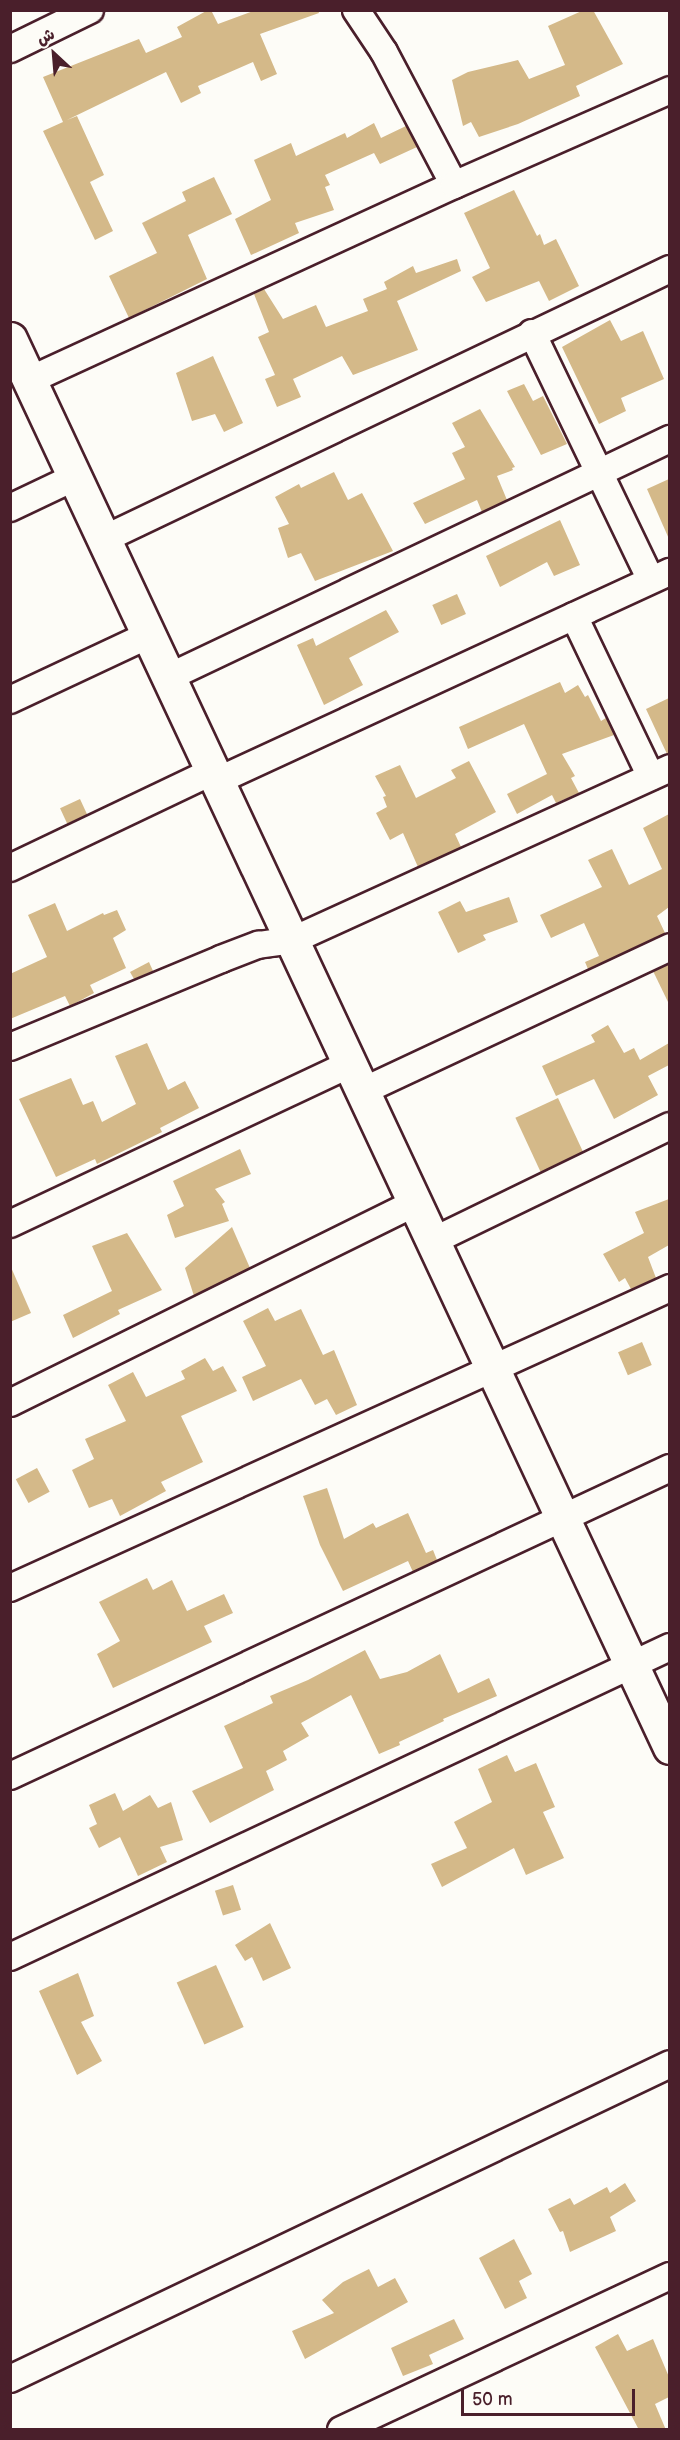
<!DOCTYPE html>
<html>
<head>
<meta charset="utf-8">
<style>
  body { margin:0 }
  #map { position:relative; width:680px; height:2440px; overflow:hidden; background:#fdfcf7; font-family:"Balsamiq Sans","Playpen Sans Arabic",sans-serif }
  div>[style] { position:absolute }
  .building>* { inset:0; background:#d4b989; transform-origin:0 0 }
  .roads { filter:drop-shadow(2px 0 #4a1f2b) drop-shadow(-2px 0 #4a1f2b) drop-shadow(0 2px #4a1f2b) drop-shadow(0 -2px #4a1f2b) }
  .street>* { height:26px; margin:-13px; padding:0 13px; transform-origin:13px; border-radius:13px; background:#fdfcf7 }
  .secondary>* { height:33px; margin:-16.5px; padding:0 16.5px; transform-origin:16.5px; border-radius:16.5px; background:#fdfcf7 }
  span { translate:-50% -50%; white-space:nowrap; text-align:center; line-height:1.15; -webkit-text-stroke:4.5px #fdfcf7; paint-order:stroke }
  .frame { position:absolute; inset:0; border:12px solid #4a1f2b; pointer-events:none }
  .north { position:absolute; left:24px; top:24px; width:60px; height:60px; -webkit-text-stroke:4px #fdfcf7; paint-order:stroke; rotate:334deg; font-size:16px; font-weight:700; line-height:24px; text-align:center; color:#4a1f2b }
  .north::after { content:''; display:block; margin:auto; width:21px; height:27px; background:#4a1f2b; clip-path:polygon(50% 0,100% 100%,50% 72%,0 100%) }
  .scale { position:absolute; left:461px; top:2389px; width:174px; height:27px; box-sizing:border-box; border:3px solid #4a1f2b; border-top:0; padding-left:8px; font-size:18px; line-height:21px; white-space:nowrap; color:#4a1f2b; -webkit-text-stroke:4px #fdfcf7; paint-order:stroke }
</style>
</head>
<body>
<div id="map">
  <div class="building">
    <i style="clip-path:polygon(208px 10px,211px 10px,218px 24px,256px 10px,318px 10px,319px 13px,260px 34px,277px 74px,261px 81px,253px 62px,198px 86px,201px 93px,181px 103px,166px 72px,67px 120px,77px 116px,104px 175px,90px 182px,113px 231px,95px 240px,43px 131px,63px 122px,43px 77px,139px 39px,146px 53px,182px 37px,177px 27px)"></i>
    <i style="clip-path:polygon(584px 10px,593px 10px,623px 64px,576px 86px,580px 96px,518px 124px,479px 137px,471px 122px,463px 126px,452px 80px,468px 72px,518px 60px,529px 79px,565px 65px,548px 26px)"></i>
    <i style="clip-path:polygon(374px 123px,381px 138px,406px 126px,417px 147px,380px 164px,374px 153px,325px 175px,330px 185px,325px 187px,334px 210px,295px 223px,299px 233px,251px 255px,235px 219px,271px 200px,254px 160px,291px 143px,296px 156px,345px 133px,347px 138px)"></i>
    <i style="clip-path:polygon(214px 177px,232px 214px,188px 235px,207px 279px,129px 318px,109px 276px,157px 253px,142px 223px,186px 201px,182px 192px)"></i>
    <i style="clip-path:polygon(514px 190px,537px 236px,540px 234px,544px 245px,556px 239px,579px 286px,549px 301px,539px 281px,486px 302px,472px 277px,490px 268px,464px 213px)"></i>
    <i style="clip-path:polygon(457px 259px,461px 271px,397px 301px,418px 350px,353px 375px,342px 356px,293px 379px,301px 397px,277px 407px,265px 379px,275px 375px,258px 337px,269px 332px,254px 294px,264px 289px,283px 319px,316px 305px,326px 327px,368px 311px,363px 299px,387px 289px,384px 282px,413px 266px,416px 273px)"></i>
    <i style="clip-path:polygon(610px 320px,621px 341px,643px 331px,664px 379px,621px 398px,626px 411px,599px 424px,562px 347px)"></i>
    <i style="clip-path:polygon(213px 356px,243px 423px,224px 432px,215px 414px,192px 421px,176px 373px)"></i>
    <i style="clip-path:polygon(524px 384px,533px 401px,543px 396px,567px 444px,541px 455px,507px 391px)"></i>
    <i style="clip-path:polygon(480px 409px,515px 467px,512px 468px,513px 470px,497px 476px,507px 500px,482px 512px,477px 500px,425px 524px,413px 503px,465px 479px,452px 453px,465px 447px,452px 423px)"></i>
    <i style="clip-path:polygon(334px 472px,348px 500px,362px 493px,393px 551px,315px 581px,301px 553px,288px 558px,278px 528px,289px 524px,275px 497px,299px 484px,301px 488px)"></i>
    <i style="clip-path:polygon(669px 479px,669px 539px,647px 489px)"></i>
    <i style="clip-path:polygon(560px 520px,580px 565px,554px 576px,547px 562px,500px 587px,486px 556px)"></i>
    <i style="left:457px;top:594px;width:22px;height:27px;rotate:66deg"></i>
    <i style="clip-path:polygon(386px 610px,399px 632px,349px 658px,363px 685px,324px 705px,297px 645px,313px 638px,316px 646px)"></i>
    <i style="clip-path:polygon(560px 682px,565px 693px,578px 685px,585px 697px,588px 695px,601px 721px,606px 718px,614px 735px,562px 754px,575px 776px,571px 778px,579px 793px,556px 803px,552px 795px,517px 814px,507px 794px,547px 774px,524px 724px,468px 749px,459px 727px)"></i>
    <i style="clip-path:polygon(669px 698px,669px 753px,667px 754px,646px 709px)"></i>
    <i style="clip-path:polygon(469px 761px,496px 812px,455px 834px,461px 847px,418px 867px,403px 833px,390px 840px,376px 813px,387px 807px,383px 797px,386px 796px,375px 776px,400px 765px,416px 798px,456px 778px,451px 770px)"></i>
    <i style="left:80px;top:799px;width:17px;height:22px;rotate:65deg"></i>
    <i style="clip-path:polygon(669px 814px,669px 907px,657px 916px,665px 933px,588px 969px,585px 962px,599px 956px,584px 923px,551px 938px,540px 915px,602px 887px,588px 860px,612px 849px,629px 885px,662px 869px,643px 828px)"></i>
    <i style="clip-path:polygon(509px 897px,518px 922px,483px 935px,486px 940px,458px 953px,438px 912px,460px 901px,466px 912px)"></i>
    <i style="clip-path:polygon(55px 903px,67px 931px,103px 913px,104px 915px,117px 910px,126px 930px,113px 938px,126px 968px,90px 985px,94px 993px,72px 1005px,70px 1006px,65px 996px,10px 1019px,10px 974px,47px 957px,28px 915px)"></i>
    <i style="clip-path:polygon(149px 962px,153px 971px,134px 979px,130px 972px)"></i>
    <i style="clip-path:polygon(669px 964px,669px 1004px,653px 971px)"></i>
    <i style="clip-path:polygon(608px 1025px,624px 1053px,634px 1048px,640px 1060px,669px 1043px,669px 1065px,648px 1076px,658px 1095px,614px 1119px,594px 1079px,556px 1096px,542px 1066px,595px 1042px,591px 1035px)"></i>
    <i style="clip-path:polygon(147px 1043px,168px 1090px,185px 1081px,199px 1108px,160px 1128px,162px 1132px,97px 1164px,95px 1159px,56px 1177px,19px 1099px,71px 1078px,83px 1105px,93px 1101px,102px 1122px,136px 1104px,115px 1056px)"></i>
    <i style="left:558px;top:1098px;width:60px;height:47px;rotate:65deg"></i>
    <i style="clip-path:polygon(240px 1149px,251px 1174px,215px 1189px,225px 1202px,222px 1204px,229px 1221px,175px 1238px,167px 1215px,184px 1206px,173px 1181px)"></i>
    <i style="clip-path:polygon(669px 1199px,669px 1245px,648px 1257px,656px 1278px,631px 1289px,625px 1278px,619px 1282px,603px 1254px,644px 1233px,635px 1212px)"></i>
    <i style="clip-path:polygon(232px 1227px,250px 1268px,194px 1296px,185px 1268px)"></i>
    <i style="clip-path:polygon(127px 1233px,162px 1290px,118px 1310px,120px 1314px,73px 1338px,63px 1315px,112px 1291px,92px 1246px)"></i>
    <i style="clip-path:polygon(10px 1265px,31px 1313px,10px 1322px)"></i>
    <i style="clip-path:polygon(268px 1308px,275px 1321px,301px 1309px,323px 1355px,334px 1350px,357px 1405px,336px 1415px,327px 1399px,315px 1405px,301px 1379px,253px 1401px,242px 1377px,266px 1366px,243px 1321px)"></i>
    <i style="left:642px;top:1342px;width:25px;height:26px;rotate:67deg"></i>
    <i style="clip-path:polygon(205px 1358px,213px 1371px,223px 1366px,237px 1391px,181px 1416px,203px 1462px,161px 1482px,166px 1491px,120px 1516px,112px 1499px,89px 1508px,72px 1470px,94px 1459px,85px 1439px,126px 1421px,108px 1385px,133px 1372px,146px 1397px,185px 1379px,181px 1371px)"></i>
    <i style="left:37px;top:1468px;width:27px;height:24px;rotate:62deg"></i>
    <i style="clip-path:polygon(327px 1488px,344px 1539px,373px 1523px,376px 1528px,408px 1513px,426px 1553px,433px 1550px,437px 1560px,413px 1572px,408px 1561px,343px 1591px,320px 1545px,303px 1496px)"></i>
    <i style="clip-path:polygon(147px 1578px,153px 1590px,172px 1580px,187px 1611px,224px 1594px,233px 1613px,204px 1626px,212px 1642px,113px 1688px,97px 1654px,120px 1641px,99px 1602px)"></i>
    <i style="clip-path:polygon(365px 1650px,380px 1679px,407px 1672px,440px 1654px,458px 1693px,489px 1678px,497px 1696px,443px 1719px,444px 1721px,399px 1742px,400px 1745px,379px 1754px,351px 1695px,301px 1723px,309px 1736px,283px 1751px,287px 1760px,266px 1771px,274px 1790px,210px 1823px,192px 1791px,243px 1768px,224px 1726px,273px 1703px,270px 1696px,308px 1680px)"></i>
    <i style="clip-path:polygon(507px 1755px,515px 1772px,536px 1763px,555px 1807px,543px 1812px,564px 1858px,526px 1875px,514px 1848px,442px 1887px,431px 1864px,467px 1848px,454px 1822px,492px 1802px,478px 1769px)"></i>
    <i style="clip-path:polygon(115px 1793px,123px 1811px,150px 1795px,158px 1808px,171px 1802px,183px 1840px,160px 1847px,167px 1862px,138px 1876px,120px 1837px,99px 1848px,89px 1828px,97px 1824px,89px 1805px)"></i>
    <i style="left:233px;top:1885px;width:26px;height:19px;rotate:72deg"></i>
    <i style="clip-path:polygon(270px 1923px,291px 1968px,263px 1981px,252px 1957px,245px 1961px,235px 1945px)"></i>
    <i style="left:216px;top:1965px;width:68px;height:43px;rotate:66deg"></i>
    <i style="clip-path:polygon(78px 1973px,94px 2016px,81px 2022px,102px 2061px,77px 2075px,39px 1991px)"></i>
    <i style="clip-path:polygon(625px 2183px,636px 2201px,610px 2217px,616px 2231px,570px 2252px,563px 2231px,560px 2232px,548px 2209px,570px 2198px,574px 2205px,607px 2187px,610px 2193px)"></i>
    <i style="clip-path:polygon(514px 2239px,532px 2274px,519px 2281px,527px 2298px,505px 2309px,479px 2258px)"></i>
    <i style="clip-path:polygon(369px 2269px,378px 2287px,395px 2278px,408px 2302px,305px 2359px,292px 2331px,334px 2313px,322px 2300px,343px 2282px)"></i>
    <i style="clip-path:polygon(454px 2319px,464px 2339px,429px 2355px,433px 2364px,403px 2376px,391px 2348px)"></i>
    <i style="clip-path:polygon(618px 2334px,627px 2351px,653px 2339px,669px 2377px,669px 2397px,655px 2404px,666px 2430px,639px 2430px,595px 2347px)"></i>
  </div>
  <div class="roads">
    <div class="street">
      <i style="left:356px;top:10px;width:50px;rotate:56.3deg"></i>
      <i style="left:384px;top:52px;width:150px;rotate:62.2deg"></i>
      <i style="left:10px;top:49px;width:89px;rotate:-26deg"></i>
      <i style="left:532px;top:333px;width:274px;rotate:64.3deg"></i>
      <i style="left:30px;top:380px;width:467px;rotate:-24.7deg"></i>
      <i style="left:454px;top:185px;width:236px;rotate:-23.7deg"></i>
      <i style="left:10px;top:508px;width:72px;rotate:-25.5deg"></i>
      <i style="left:104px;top:539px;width:627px;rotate:-25.5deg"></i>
      <i style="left:574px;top:616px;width:178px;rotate:64.4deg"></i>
      <i style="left:169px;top:677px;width:555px;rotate:-25.41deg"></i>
      <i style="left:10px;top:700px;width:153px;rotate:-25.1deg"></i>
      <i style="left:217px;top:781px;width:499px;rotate:-24.8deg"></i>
      <i style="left:10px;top:868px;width:225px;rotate:-25.5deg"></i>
      <i style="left:10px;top:1047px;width:229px;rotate:-22.6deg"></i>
      <i style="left:221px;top:959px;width:40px;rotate:-21deg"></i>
      <i style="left:258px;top:945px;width:35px;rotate:-8deg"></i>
      <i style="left:293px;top:940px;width:414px;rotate:-24.5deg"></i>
      <i style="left:363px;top:1091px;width:339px;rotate:-25.1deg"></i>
      <i style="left:10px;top:1224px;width:376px;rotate:-25.2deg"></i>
      <i style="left:433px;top:1241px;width:263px;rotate:-25.9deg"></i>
      <i style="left:10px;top:1403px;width:452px;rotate:-26.3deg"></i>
      <i style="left:10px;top:1588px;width:725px;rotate:-24.44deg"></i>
      <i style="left:10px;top:1776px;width:728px;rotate:-25.02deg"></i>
      <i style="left:10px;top:1957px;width:729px;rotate:-25.16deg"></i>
      <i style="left:10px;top:2379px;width:731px;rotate:-25.51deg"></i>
      <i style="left:341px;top:2430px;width:363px;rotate:-25.1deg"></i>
    </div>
    <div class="secondary">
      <i style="left:10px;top:339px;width:1555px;rotate:64.89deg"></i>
    </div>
  </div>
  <div class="frame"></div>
  <div class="north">ش</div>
  <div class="scale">50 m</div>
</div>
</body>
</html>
